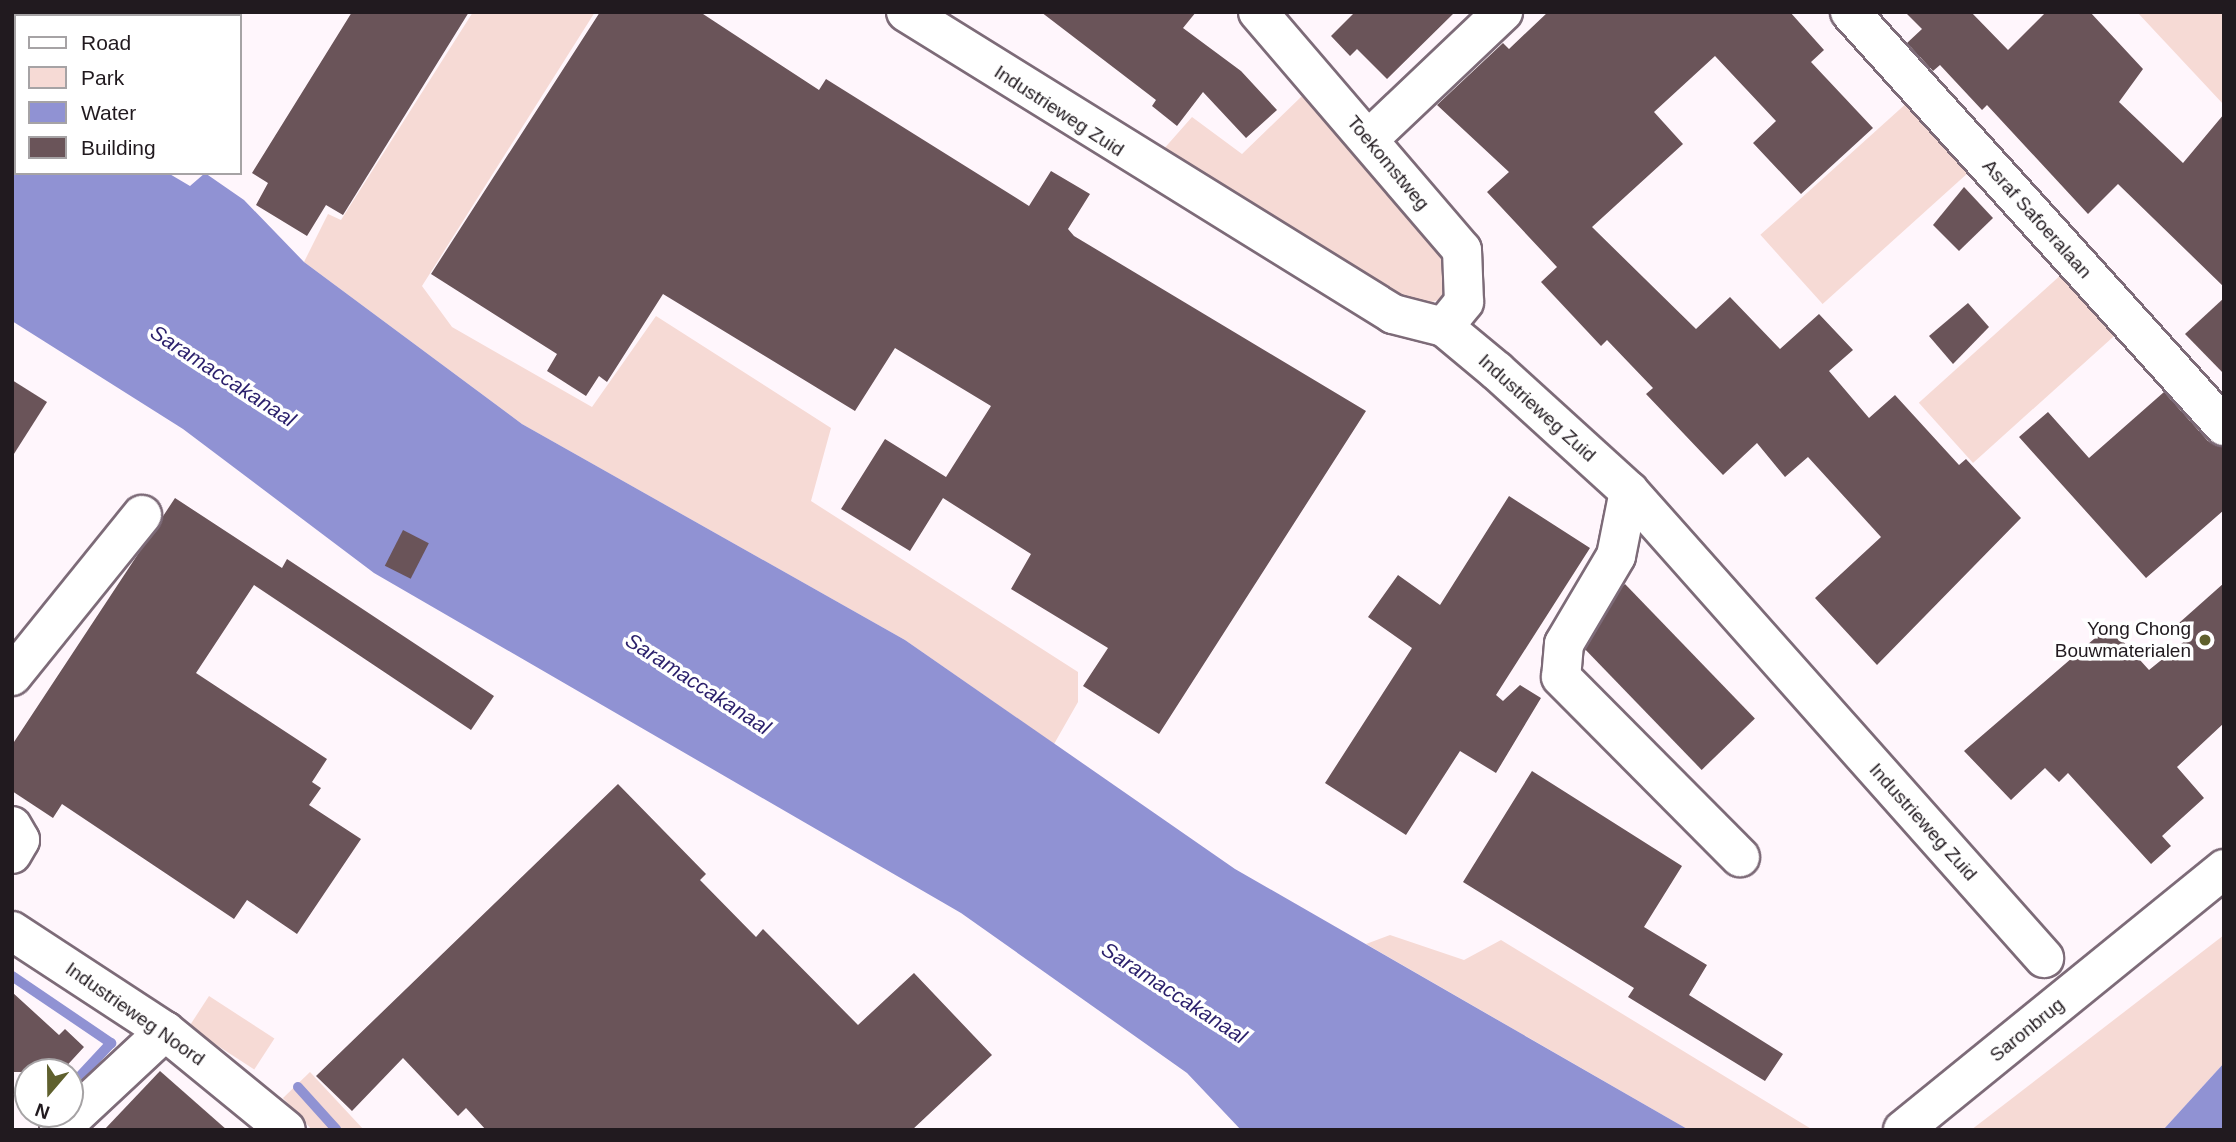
<!DOCTYPE html>
<html>
<head>
<meta charset="utf-8">
<style>
  body { margin:0 }
  #map { position:relative; width:2236px; height:1142px; overflow:hidden; background:#fff6fc; font-family:Helvetica,sans-serif }
  div>[style] { position:absolute }
  .green>* { inset:0; background:#f6dad5; transform-origin:0 0 }
  .water>* { inset:0; background:#9092d3 }
  .stream>* { height:10px; margin:-5px; padding:0 5px; transform-origin:5px; border-radius:5px; background:#9092d3 }
  .building>* { inset:0; background:#6a5459; transform-origin:0 0 }
  .roads { filter:drop-shadow(2px 0 #7d6b78) drop-shadow(-2px 0 #7d6b78) drop-shadow(0 2px #7d6b78) drop-shadow(0 -2px #7d6b78) }
  .minor>* { height:38px; margin:-19px; padding:0 19px; transform-origin:19px; border-radius:19px; background:#fff }
  .major>* { height:38px; margin:-19px; padding:0 19px; transform-origin:19px; border-radius:19px; background:#fff }
  .dots>* { width:19px; height:19px; translate:-50% -50%; box-sizing:border-box; border:4px solid #fff; border-radius:50% }
  span { translate:-50% -50%; white-space:nowrap; text-align:center; line-height:1.15; -webkit-text-stroke:7px #fff; paint-order:stroke }
  .street-label { font-size:19px; color:#211a1f }
  .poi-label { font-size:19px; color:#211a1f }
  .right { translate:-100% -50%; text-align:right }
  .water-label { font-size:21px; color:#2a1f6b; font-style:italic }
  .frame { position:absolute; inset:0; border:14px solid #211a1f; pointer-events:none }
  .legend { position:absolute; left:14px; top:14px; width:228px; height:161px; box-sizing:border-box; background:#fff; border:2px solid #a6a3a5; margin:0; padding:9px 12px; list-style:none; font-size:21px; color:#211a1f }
  .legend li { display:flex; align-items:center; gap:14px; height:35px }
  .legend b { width:35px; border:2px solid #a6a3a5 }
  .north { position:absolute; left:14px; top:1058px; width:70px; height:70px; box-sizing:border-box; background:#fff; border:2px solid #a6a3a5; border-radius:50%; rotate:200deg; font-size:19px; font-weight:700; line-height:28px; text-align:center; color:#211a1f }
  .north::after { content:''; display:block; margin:auto; width:24px; height:32px; background:#5f602d; clip-path:polygon(50% 0,100% 100%,50% 72%,0 100%) }
</style>
</head>
<body>
<div id="map">
  <div class="green">
    <i style="clip-path:polygon(473px 12px,595px 12px,422px 286px,452px 327px,592px 407px,656px 316px,831px 428px,811px 501px,1078px 672px,1078px 702px,1054px 744px,905px 640px,522px 424px,304px 262px,328px 214px,341px 220px)"></i>
    <i style="clip-path:polygon(2137px 12px,2224px 12px,2224px 105px)"></i>
    <i style="clip-path:polygon(1303px 95px,1444px 247px,1449px 287px,1439px 300px,1421px 305px,1404px 299px,1162px 151px,1192px 117px,1242px 154px)"></i>
    <i style="left:1909px;top:101px;width:93px;height:200px;rotate:48deg"></i>
    <i style="left:2063px;top:273px;width:81px;height:194px;rotate:48deg"></i>
    <i style="clip-path:polygon(1390px 935px,1464px 960px,1501px 940px,1813px 1130px,1689px 1130px,1366px 944px)"></i>
    <i style="clip-path:polygon(2224px 935px,2224px 1063px,2163px 1130px,1971px 1130px)"></i>
    <i style="left:209px;top:996px;width:78px;height:37px;rotate:33deg"></i>
    <i style="clip-path:polygon(310px 1072px,364px 1130px,312px 1130px,283px 1098px)"></i>
  </div>
  <div class="water">
    <i style="clip-path:polygon(12px 64px,16px 173px,168px 173px,190px 186px,205px 173px,244px 200px,304px 262px,522px 424px,905px 640px,1235px 869px,1689px 1130px,1241px 1130px,1187px 1073px,961px 913px,374px 573px,183px 429px,12px 321px)"></i>
    <i style="clip-path:polygon(2224px 1063px,2224px 1130px,2163px 1130px)"></i>
  </div>
  <div class="stream">
    <i style="left:12px;top:976px;width:120px;rotate:34.1deg"></i>
    <i style="left:111px;top:1043px;width:60px;rotate:133deg"></i>
    <i style="left:298px;top:1087px;width:57px;rotate:47.9deg"></i>
  </div>
  <div class="building">
    <i style="clip-path:polygon(352px 12px,469px 12px,343px 215px,326px 205px,307px 236px,256px 205px,268px 183px,252px 173px)"></i>
    <i style="clip-path:polygon(600px 12px,700px 12px,819px 90px,826px 79px,1029px 206px,1051px 171px,1090px 194px,1068px 229px,1074px 236px,1366px 411px,1159px 734px,1083px 686px,1108px 648px,1011px 589px,1031px 554px,943px 498px,910px 551px,841px 509px,885px 439px,946px 477px,991px 406px,895px 348px,855px 411px,663px 294px,607px 382px,599px 376px,586px 396px,547px 371px,557px 354px,431px 274px)"></i>
    <i style="clip-path:polygon(1041px 12px,1196px 12px,1183px 28px,1241px 71px,1277px 110px,1246px 138px,1203px 92px,1177px 126px,1152px 106px,1156px 100px)"></i>
    <i style="clip-path:polygon(1355px 12px,1455px 12px,1387px 79px,1357px 49px,1350px 56px,1331px 36px)"></i>
    <i style="clip-path:polygon(1548px 12px,1790px 12px,1824px 50px,1811px 62px,1873px 128px,1801px 194px,1753px 143px,1776px 121px,1715px 56px,1654px 112px,1683px 144px,1592px 227px,1696px 329px,1730px 297px,1780px 349px,1819px 314px,1853px 350px,1829px 371px,1869px 418px,1895px 395px,1959px 465px,1966px 459px,2021px 518px,1877px 665px,1815px 598px,1881px 537px,1808px 457px,1785px 477px,1757px 443px,1723px 475px,1646px 394px,1653px 388px,1607px 340px,1601px 346px,1541px 282px,1557px 267px,1487px 192px,1509px 172px,1437px 105px,1503px 43px,1509px 49px)"></i>
    <i style="clip-path:polygon(1905px 12px,1971px 12px,2008px 50px,2046px 12px,2090px 12px,2143px 69px,2119px 102px,2183px 163px,2224px 114px,2224px 287px,2118px 184px,2088px 214px,1987px 105px,1982px 110px,1940px 65px,1933px 71px,1907px 43px,1922px 29px)"></i>
    <i style="clip-path:polygon(1964px 187px,1993px 218px,1959px 251px,1933px 225px)"></i>
    <i style="clip-path:polygon(2224px 298px,2224px 374px,2185px 334px)"></i>
    <i style="clip-path:polygon(1968px 303px,1989px 327px,1953px 364px,1929px 336px)"></i>
    <i style="clip-path:polygon(12px 380px,47px 402px,12px 457px)"></i>
    <i style="clip-path:polygon(2164px 392px,2208px 441px,2224px 447px,2224px 510px,2146px 578px,2019px 437px,2048px 412px,2089px 458px)"></i>
    <i style="clip-path:polygon(1509px 496px,1590px 548px,1496px 695px,1503px 701px,1520px 685px,1541px 698px,1496px 773px,1460px 751px,1406px 835px,1325px 783px,1412px 648px,1368px 617px,1398px 575px,1440px 605px)"></i>
    <i style="clip-path:polygon(175px 498px,282px 568px,287px 559px,494px 696px,471px 730px,254px 585px,196px 673px,327px 759px,312px 782px,321px 788px,309px 805px,361px 839px,297px 934px,247px 900px,234px 919px,62px 804px,53px 818px,12px 791px,12px 745px)"></i>
    <i style="left:403px;top:530px;width:29px;height:40px;rotate:27deg"></i>
    <i style="clip-path:polygon(2224px 583px,2224px 723px,2177px 767px,2204px 798px,2162px 836px,2171px 846px,2151px 864px,2068px 773px,2059px 782px,2045px 768px,2011px 800px,1964px 751px,2109px 626px,2149px 670px,2191px 636px,2179px 623px)"></i>
    <i style="left:1625px;top:584px;width:187px;height:74px;rotate:46deg"></i>
    <i style="clip-path:polygon(1532px 771px,1682px 866px,1644px 927px,1707px 965px,1689px 995px,1783px 1054px,1765px 1081px,1628px 997px,1634px 988px,1463px 882px)"></i>
    <i style="clip-path:polygon(618px 784px,706px 874px,700px 880px,756px 937px,763px 929px,858px 1025px,914px 973px,992px 1055px,912px 1130px,486px 1130px,466px 1108px,458px 1116px,403px 1058px,352px 1111px,316px 1076px)"></i>
    <i style="clip-path:polygon(12px 992px,59px 1035px,65px 1029px,84px 1047px,61px 1072px,12px 1072px)"></i>
    <i style="clip-path:polygon(160px 1071px,227px 1130px,104px 1130px)"></i>
  </div>
  <div class="roads">
    <div class="minor">
      <i style="left:906px;top:12px;width:573px;rotate:31.8deg"></i>
      <i style="left:1393px;top:314px;width:53px;rotate:14.3deg"></i>
      <i style="left:1444px;top:327px;width:69px;rotate:39.7deg"></i>
      <i style="left:1497px;top:371px;width:178px;rotate:42.3deg"></i>
      <i style="left:1629px;top:491px;width:625px;rotate:48.37deg"></i>
      <i style="left:1258px;top:12px;width:313px;rotate:49.4deg"></i>
      <i style="left:1462px;top:250px;width:52px;rotate:87.8deg"></i>
      <i style="left:1464px;top:302px;width:32px;rotate:129deg"></i>
      <i style="left:1850px;top:12px;width:558px;rotate:47.91deg"></i>
      <i style="left:1369px;top:139px;width:185px;rotate:-43.5deg"></i>
      <i style="left:1629px;top:491px;width:66px;rotate:101.3deg"></i>
      <i style="left:1616px;top:556px;width:102px;rotate:120.6deg"></i>
      <i style="left:1564px;top:644px;width:33px;rotate:95deg"></i>
      <i style="left:1561px;top:677px;width:254px;rotate:45.2deg"></i>
      <i style="left:12px;top:676px;width:207px;rotate:-51.1deg"></i>
      <i style="left:12px;top:826px;width:16px;rotate:60deg"></i>
      <i style="left:20px;top:840px;width:16px;rotate:120deg"></i>
      <i style="left:12px;top:931px;width:183px;rotate:33.2deg"></i>
      <i style="left:165px;top:1031px;width:156px;rotate:39.3deg"></i>
      <i style="left:59px;top:1130px;width:145px;rotate:-43deg"></i>
    </div>
    <div class="major">
      <i style="left:1903px;top:1130px;width:414px;rotate:-39.1deg"></i>
    </div>
  </div>
  <div class="dots">
    <i style="left:2205px;top:640px;background:#5f602d"></i>
  </div>
  <div class="street-label">
    <span style="left:1059px;top:111px;rotate:33deg">Industrieweg Zuid</span>
    <span style="left:1388px;top:163px;rotate:50deg">Toekomstweg</span>
    <span style="left:2037px;top:219px;rotate:48deg">Asraf Safoeralaan</span>
    <span style="left:1537px;top:408px;rotate:42deg">Industrieweg Zuid</span>
    <span style="left:1923px;top:822px;rotate:48deg">Industrieweg Zuid</span>
    <span style="left:135px;top:1014px;rotate:35deg">Industrieweg Noord</span>
    <span style="left:2027px;top:1030px;rotate:-39deg">Saronbrug</span>
  </div>
  <div class="poi-label">
    <span class="right" style="left:2191px;top:640px">Yong Chong<br>Bouwmaterialen</span>
  </div>
  <div class="water-label">
    <span style="left:223px;top:376px;rotate:33deg">Saramaccakanaal</span>
    <span style="left:698px;top:684px;rotate:33deg">Saramaccakanaal</span>
    <span style="left:1174px;top:993px;rotate:33deg">Saramaccakanaal</span>
  </div>
  <div class="frame"></div>
  <ul class="legend">
  <li><b style="height:9px;background:#fff"></b>Road</li>
  <li><b style="height:19px;background:#f6dad5"></b>Park</li>
  <li><b style="height:19px;background:#9092d3"></b>Water</li>
  <li><b style="height:19px;background:#6a5459"></b>Building</li>
  </ul>
  <div class="north">N</div>
</div>
</body>
</html>
